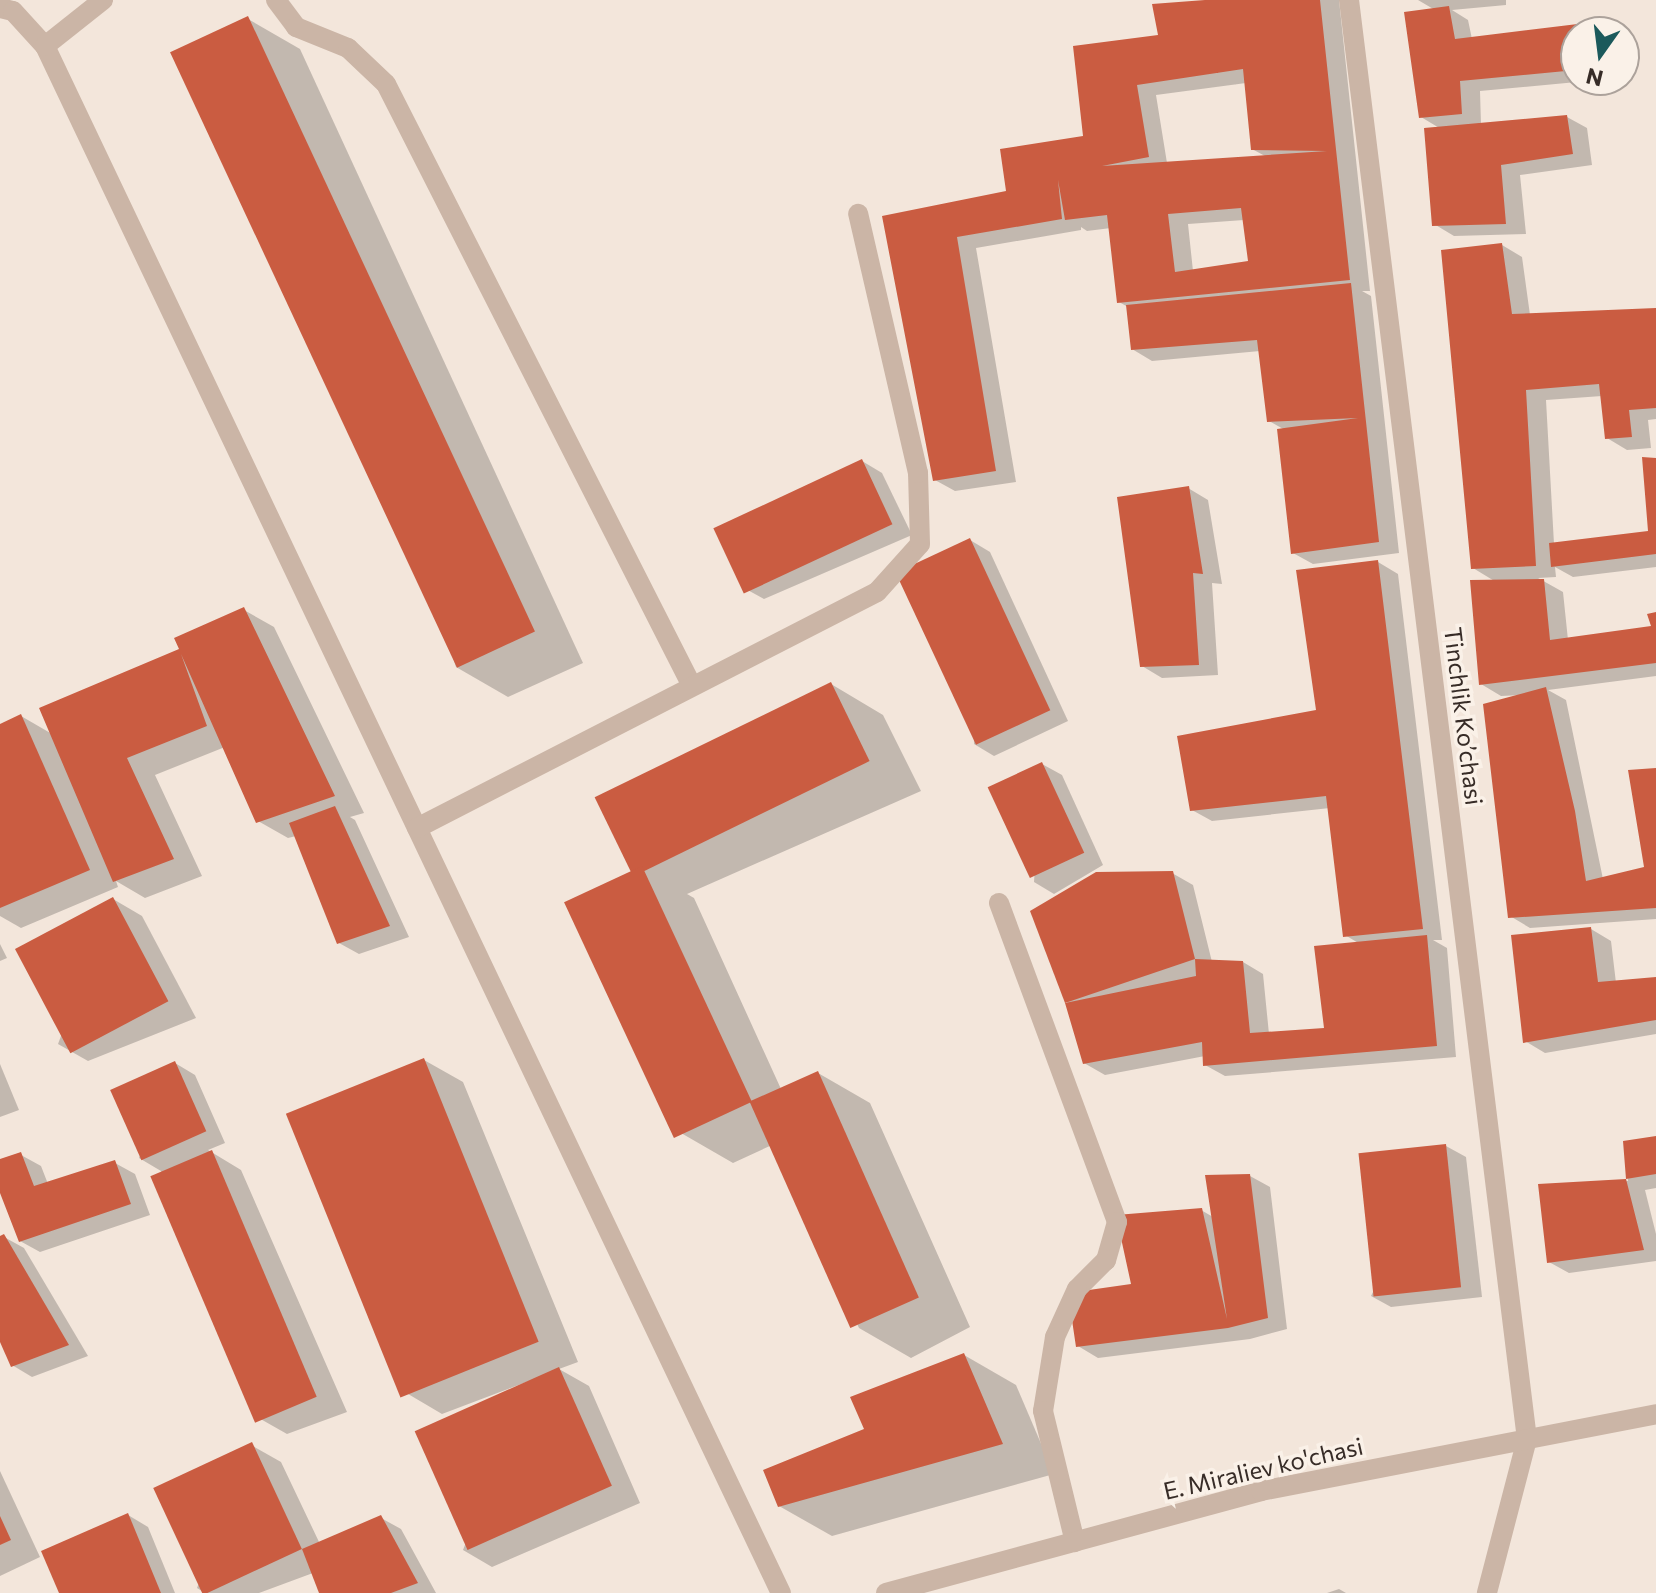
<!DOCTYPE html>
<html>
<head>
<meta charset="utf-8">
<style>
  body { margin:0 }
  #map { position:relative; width:1656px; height:1593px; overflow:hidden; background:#f3e6db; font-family:Commissioner,sans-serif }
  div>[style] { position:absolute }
  .shadow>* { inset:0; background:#0003 }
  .building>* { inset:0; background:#ca5c41; transform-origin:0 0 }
  .minor>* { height:20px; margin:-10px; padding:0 10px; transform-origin:10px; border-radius:10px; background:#cbb5a6 }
  .tertiary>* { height:20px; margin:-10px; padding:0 10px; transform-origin:10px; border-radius:10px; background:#cbb5a6 }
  span { translate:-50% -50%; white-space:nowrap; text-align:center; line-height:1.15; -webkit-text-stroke:7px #faf1e8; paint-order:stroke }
  .street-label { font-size:24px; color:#372c27 }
  .north { position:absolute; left:1560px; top:16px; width:80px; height:80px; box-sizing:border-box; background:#faf1e8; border:2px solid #aca29b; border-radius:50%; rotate:194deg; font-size:22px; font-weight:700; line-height:32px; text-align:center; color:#372c27 }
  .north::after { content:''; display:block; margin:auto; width:28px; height:36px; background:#1b595b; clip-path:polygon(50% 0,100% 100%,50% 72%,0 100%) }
</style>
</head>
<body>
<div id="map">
  <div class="shadow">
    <i style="clip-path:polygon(evenodd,1230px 0,1339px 0,1370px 291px,1362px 291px,1371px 296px,1399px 553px,1313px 564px,1293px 553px,1285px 430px,1269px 421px,1260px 351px,1152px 361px,1132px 349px,1128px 307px,1119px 302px,1111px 228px,1087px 231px,1081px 227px,1081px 230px,976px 248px,1016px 482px,955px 491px,935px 480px,885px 218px,1008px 193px,1085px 138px,1161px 37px,1230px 0,1246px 83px,1252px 149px,1265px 156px,1167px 163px,1156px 95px,1246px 83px,1230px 0,1244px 220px,1250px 262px,1193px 271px,1188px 224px,1244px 220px)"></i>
    <i style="clip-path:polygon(1418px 0,1506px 0,1506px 5px,1452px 10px,1468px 20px,1472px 39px,1585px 25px,1597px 32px,1576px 32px,1576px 80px,1598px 80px,1480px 91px,1481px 125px,1567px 117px,1587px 128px,1592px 165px,1520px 175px,1526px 234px,1454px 236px,1434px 224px,1441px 129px,1421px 117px,1435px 10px)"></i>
    <i style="clip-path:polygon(248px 19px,300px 49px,583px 663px,508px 697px,456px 667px)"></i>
    <i style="clip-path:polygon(1502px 245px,1522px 257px,1530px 315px,1656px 310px,1656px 419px,1648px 420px,1651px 448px,1627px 450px,1607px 438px,1602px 396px,1546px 400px,1554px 544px,1651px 532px,1656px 460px,1656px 567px,1573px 577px,1555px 567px,1556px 577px,1538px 578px,1563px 592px,1568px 640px,1654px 628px,1656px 614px,1656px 676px,1548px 690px,1566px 700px,1603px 879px,1646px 868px,1656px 770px,1656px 919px,1530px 928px,1510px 916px,1522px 695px,1501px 696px,1481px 684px,1496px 582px,1473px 568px)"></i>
    <i style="clip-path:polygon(862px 461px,882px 473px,912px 535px,764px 599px,744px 588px)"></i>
    <i style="clip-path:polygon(1188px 488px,1208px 500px,1222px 584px,1212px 583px,1218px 675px,1162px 678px,1142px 666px)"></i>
    <i style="clip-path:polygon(970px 540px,990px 552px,1068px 721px,994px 756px,974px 744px)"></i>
    <i style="clip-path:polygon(1378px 562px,1398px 574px,1442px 940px,1433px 940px,1447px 948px,1456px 1057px,1225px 1076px,1205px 1065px,1205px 1056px,1105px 1075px,1084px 1063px,1067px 1002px,1172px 873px,1193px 885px,1212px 962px,1243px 962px,1263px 974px,1269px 1034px,1326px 1030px,1360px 944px,1345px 935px,1330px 808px,1212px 821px,1192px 810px,1319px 711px)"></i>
    <i style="clip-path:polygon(244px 610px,274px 627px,364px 813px,350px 817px,355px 820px,409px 937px,359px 954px,339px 943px,296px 836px,288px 838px,258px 821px,225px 747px,155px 775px,202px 876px,145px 898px,116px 881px,118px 887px,21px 928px,0 916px,0 726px,21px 716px,52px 734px)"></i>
    <i style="clip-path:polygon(831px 684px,883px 715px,921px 791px,687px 894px,694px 898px,781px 1089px,818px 1073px,870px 1103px,970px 1327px,911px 1358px,859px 1328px,772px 1145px,733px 1163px,681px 1133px,639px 870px,631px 865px)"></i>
    <i style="clip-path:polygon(1042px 764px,1062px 775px,1103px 865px,1054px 894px,1034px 882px)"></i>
    <i style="clip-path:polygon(113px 899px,142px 916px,196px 1018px,88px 1061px,58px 1044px)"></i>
    <i style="clip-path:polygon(1591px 929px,1611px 941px,1616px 983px,1656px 979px,1656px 1034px,1545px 1053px,1525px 1041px)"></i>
    <i style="clip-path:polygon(0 944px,7px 958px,0 961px)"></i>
    <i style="clip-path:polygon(424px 1060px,463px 1082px,578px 1362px,559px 1369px,589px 1386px,640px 1503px,492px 1567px,463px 1550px,529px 1381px,442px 1414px,403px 1391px)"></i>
    <i style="clip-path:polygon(175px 1063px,195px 1075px,225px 1143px,208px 1150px,241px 1170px,347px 1412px,287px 1434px,257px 1417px,161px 1171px,139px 1158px)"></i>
    <i style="clip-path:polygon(0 1064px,19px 1110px,0 1117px)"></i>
    <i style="clip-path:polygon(1656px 1138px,1656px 1188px,1645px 1190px,1656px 1234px,1656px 1261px,1569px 1273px,1549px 1262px,1540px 1186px,1628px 1181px,1625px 1143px)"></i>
    <i style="clip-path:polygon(1446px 1146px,1466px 1157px,1482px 1297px,1391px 1307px,1371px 1296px)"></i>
    <i style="clip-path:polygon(21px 1155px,41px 1166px,48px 1184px,115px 1163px,135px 1174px,150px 1215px,40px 1252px,20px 1241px,0 1187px,0 1161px)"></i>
    <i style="clip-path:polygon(1250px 1176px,1270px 1187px,1287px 1329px,1250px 1339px,1098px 1358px,1078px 1346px,1201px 1210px,1213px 1217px)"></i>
    <i style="clip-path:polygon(4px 1237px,24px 1248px,88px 1356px,32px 1377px,12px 1365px,0 1337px,0 1239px)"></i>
    <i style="clip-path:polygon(964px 1355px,1016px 1385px,1054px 1474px,832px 1536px,779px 1506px,867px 1430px)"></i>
    <i style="clip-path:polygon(251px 1445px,281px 1462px,320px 1544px,381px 1518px,401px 1529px,436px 1593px,321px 1593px,313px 1573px,259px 1593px,205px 1593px,197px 1588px)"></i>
    <i style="clip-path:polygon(0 1471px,40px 1557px,0 1576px)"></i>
    <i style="clip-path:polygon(128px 1515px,148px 1527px,175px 1593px,62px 1593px)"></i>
    <i style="clip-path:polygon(1339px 1589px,1346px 1593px,1327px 1593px)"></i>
  </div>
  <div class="building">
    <i style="clip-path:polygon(evenodd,1205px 0,1320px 0,1350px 280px,1117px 303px,1107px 215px,1065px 220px,1058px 180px,1062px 219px,957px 237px,996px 471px,933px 481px,882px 216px,1006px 191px,1000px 149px,1083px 136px,1073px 46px,1158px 35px,1152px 4px,1205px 0,1243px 69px,1251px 150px,1327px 151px,1102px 166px,1149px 157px,1137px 85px,1243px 69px,1205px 0,1241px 208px,1248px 261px,1175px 272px,1168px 214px,1241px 208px)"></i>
    <i style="clip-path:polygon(1449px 6px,1455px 39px,1586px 23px,1587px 32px,1576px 32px,1576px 70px,1460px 81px,1462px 114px,1419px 118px,1404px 12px)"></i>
    <i style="left:248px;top:16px;width:679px;height:86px;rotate:65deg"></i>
    <i style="clip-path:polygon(1567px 115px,1573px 154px,1501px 165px,1506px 224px,1432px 226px,1424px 128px)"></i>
    <i style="clip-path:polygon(1502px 243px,1512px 314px,1656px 308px,1656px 408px,1629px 410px,1632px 437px,1605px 439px,1599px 384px,1526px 390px,1536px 566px,1471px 569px,1441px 250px)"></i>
    <i style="clip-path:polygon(1351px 283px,1379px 542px,1291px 554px,1277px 429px,1358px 418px,1267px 422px,1257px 340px,1131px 350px,1126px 305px)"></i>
    <i style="clip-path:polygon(1642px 457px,1656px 458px,1656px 554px,1551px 567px,1549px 543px,1648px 531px)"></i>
    <i style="left:862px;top:459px;width:72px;height:164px;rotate:65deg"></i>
    <i style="clip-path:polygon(1189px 486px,1203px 574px,1193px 573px,1199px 665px,1140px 667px,1117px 497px)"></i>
    <i style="left:970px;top:538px;width:190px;height:82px;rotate:65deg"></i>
    <i style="clip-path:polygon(1378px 560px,1423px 929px,1343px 937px,1326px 796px,1190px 811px,1177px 736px,1316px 710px,1296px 570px)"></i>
    <i style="clip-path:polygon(1544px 579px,1550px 640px,1651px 626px,1647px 614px,1656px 612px,1656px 663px,1479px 685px,1470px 580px)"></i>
    <i style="clip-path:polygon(244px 607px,335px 796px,256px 823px,181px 654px,207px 726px,127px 758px,174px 859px,113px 882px,39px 708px,179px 649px,174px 638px)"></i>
    <i style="left:831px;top:682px;width:88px;height:263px;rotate:64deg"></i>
    <i style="clip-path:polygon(1546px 687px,1575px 811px,1586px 881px,1644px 867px,1628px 770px,1656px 768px,1656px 908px,1508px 918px,1483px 704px)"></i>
    <i style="clip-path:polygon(21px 714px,90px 870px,0 908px,0 724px)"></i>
    <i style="left:1042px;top:762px;width:100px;height:60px;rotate:65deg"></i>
    <i style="clip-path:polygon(335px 806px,390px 926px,337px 944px,289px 823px)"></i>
    <i style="left:642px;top:866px;width:260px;height:86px;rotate:65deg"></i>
    <i style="clip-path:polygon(1173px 871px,1195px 959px,1065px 1003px,1030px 911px,1096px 872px)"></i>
    <i style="left:113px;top:897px;width:118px;height:111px;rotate:62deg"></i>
    <i style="clip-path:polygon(1591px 927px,1598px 982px,1656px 977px,1656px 1020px,1523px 1043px,1511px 935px)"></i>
    <i style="clip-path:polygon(1427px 935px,1437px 1046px,1203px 1066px,1202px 1042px,1083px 1064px,1065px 1003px,1196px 976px,1195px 959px,1243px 961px,1250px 1033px,1324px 1028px,1314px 946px)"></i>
    <i style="left:424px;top:1058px;width:306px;height:149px;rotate:68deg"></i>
    <i style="left:175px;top:1061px;width:77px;height:71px;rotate:66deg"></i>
    <i style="left:818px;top:1071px;width:248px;height:75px;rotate:66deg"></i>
    <i style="clip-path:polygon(1656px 1136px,1656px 1174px,1626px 1179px,1644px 1250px,1547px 1263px,1538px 1184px,1626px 1179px,1623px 1141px)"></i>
    <i style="left:1446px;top:1144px;width:144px;height:88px;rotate:84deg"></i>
    <i style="left:212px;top:1150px;width:268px;height:67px;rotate:67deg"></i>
    <i style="clip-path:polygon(21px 1152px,34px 1186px,115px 1160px,131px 1204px,19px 1242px,0 1193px,0 1159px)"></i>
    <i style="clip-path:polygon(1250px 1174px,1268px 1318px,1228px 1328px,1076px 1347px,1068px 1293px,1131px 1284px,1116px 1215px,1202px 1208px,1227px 1319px,1205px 1175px)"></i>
    <i style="clip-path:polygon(4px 1234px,69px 1345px,11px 1367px,0 1342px,0 1236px)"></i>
    <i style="clip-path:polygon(964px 1353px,1003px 1444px,778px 1507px,763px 1470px,864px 1429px,850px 1397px)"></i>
    <i style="left:559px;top:1367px;width:130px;height:158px;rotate:66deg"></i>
    <i style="left:252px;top:1442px;width:118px;height:109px;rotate:65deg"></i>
    <i style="clip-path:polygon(128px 1513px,161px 1593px,59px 1593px,41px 1551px)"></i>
    <i style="clip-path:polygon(381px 1515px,418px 1583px,391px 1593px,319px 1593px,302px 1549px)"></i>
    <i style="clip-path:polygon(0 1516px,11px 1540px,0 1545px)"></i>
  </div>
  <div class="minor">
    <i style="left:276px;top:0;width:34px;rotate:53deg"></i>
    <i style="left:296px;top:27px;width:56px;rotate:22deg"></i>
    <i style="left:348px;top:48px;width:52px;rotate:43.5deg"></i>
    <i style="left:386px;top:84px;width:675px;rotate:63.06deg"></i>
    <i style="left:1349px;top:0;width:1450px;rotate:82.95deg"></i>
    <i style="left:1527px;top:1439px;width:159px;rotate:104.6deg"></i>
    <i style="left:0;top:8px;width:13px;rotate:13deg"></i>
    <i style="left:13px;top:11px;width:47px;rotate:47.6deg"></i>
    <i style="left:45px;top:46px;width:1713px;rotate:64.56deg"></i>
    <i style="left:45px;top:46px;width:74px;rotate:-38.4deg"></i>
    <i style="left:417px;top:828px;width:517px;rotate:-27.16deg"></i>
    <i style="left:877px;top:592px;width:64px;rotate:-48.1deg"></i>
    <i style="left:920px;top:544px;width:71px;rotate:-91.6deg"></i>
    <i style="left:918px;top:473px;width:266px;rotate:-103deg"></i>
    <i style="left:999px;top:903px;width:340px;rotate:69.7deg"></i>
    <i style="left:1117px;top:1222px;width:40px;rotate:106deg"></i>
    <i style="left:1106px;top:1260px;width:41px;rotate:135deg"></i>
    <i style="left:1077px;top:1289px;width:53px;rotate:114.6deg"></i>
    <i style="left:1055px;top:1337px;width:75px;rotate:99.2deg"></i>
    <i style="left:1043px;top:1411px;width:135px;rotate:76.3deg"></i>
  </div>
  <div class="tertiary">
    <i style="left:886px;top:1593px;width:389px;rotate:-15.2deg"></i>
    <i style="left:1261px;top:1491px;width:402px;rotate:-11deg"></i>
  </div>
  <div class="street-label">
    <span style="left:1464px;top:716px;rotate:83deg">Tinchlik Ko’chasi</span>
    <span style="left:1263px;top:1468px;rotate:-13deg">E. Miraliev ko'chasi</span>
  </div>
  <div class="north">N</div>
</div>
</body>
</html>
